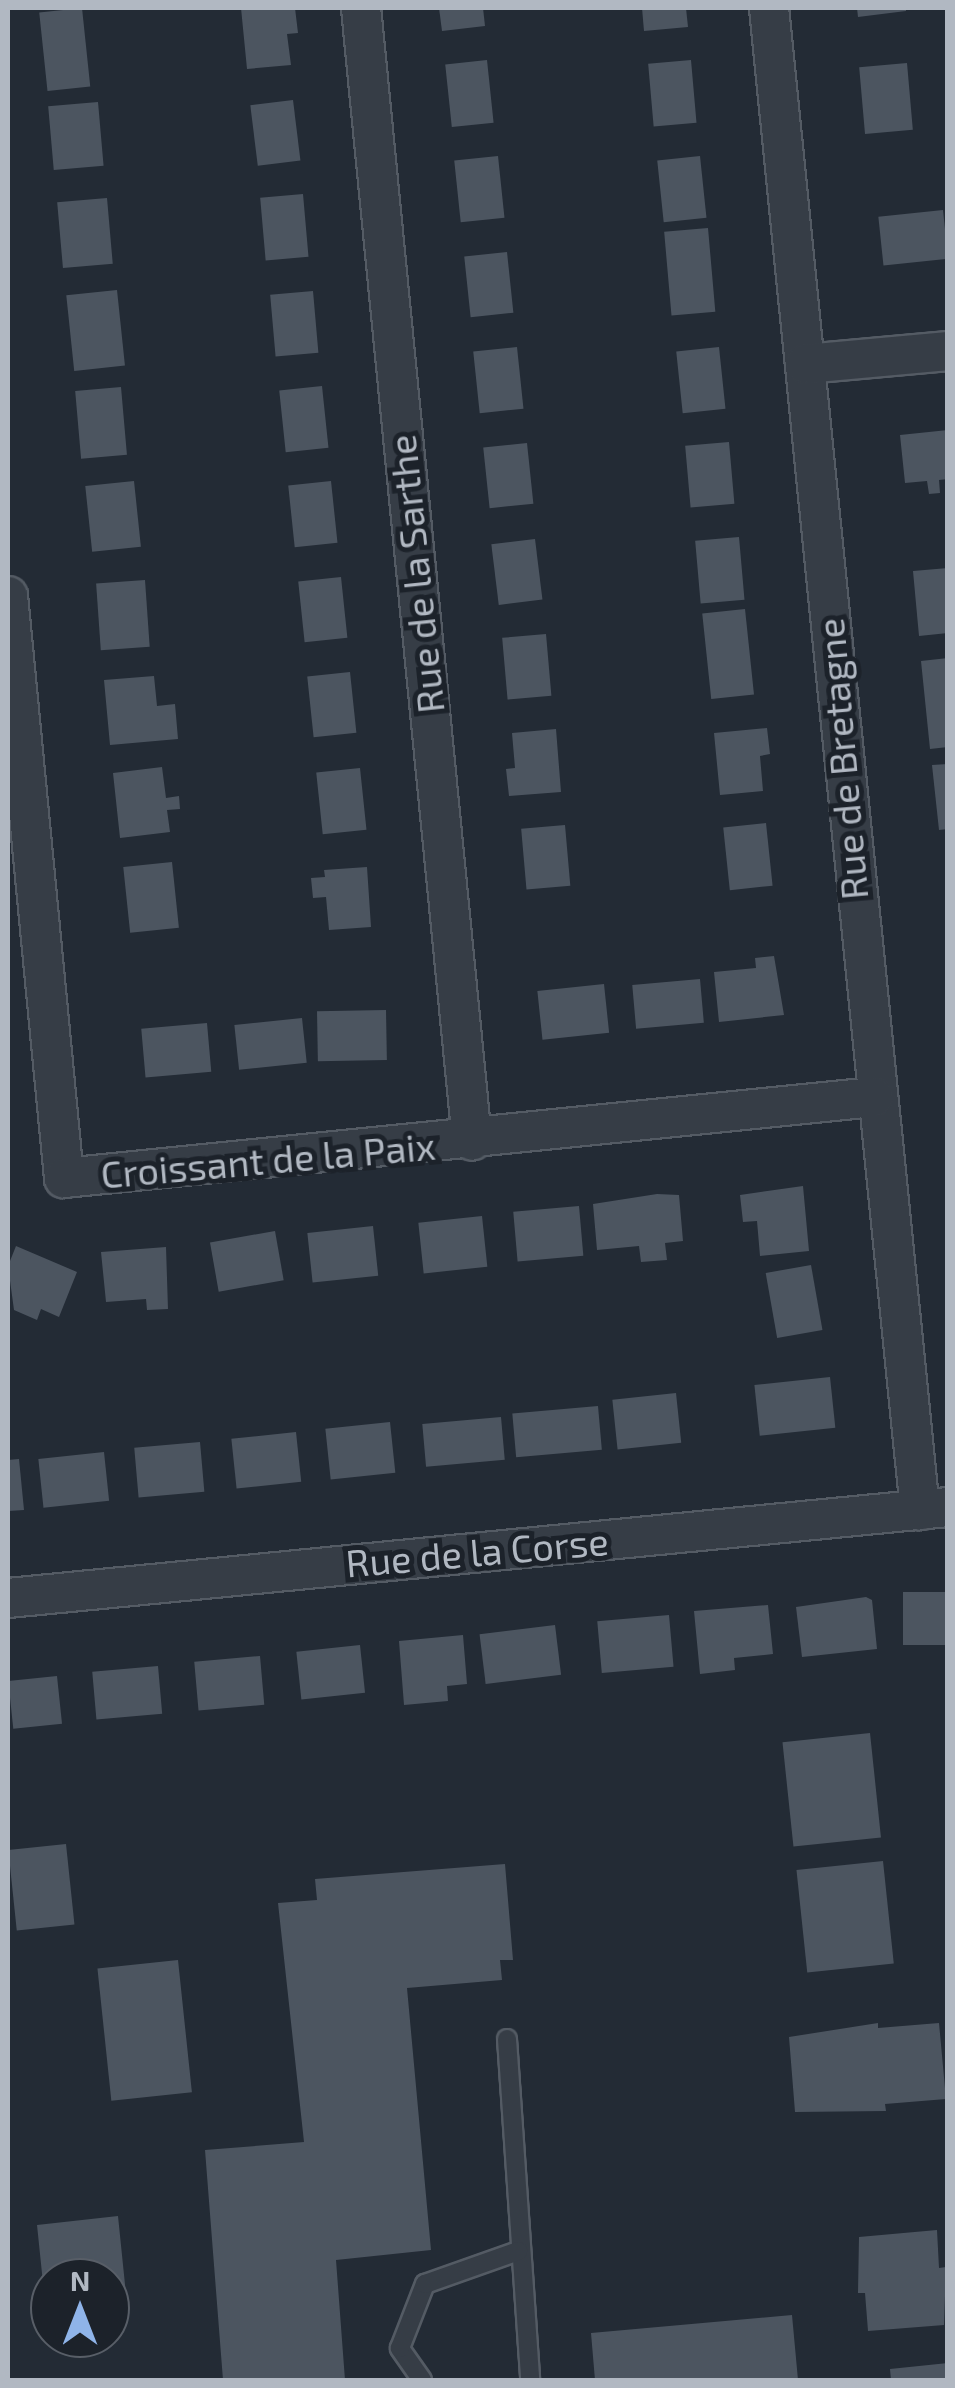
<!DOCTYPE html>
<html>
<head>
<meta charset="utf-8">
<style>
  body { margin:0 }
  #map { position:relative; width:955px; height:2388px; overflow:hidden; background:#232b35; font-family:"Exo 2",sans-serif }
  div>[style] { position:absolute }
  .building>* { inset:0; background:#4c5560; transform-origin:0 0 }
  .roads { filter:drop-shadow(2px 0 #545b64) drop-shadow(-2px 0 #545b64) drop-shadow(0 2px #545b64) drop-shadow(0 -2px #545b64) }
  .lane>* { height:18px; margin:-9px; padding:0 9px; transform-origin:9px; border-radius:9px; background:#363d46 }
  .street>* { height:38px; margin:-19px; padding:0 19px; transform-origin:19px; border-radius:19px; background:#363d46 }
  span { translate:-50% -50%; white-space:nowrap; text-align:center; line-height:1.15; -webkit-text-stroke:10px #1c222a; paint-order:stroke }
  .street-label { font-size:38px; color:#b1b8c2 }
  .frame { position:absolute; inset:0; border:10px solid #b1b8c2; pointer-events:none }
  .north { position:absolute; left:30px; top:2258px; width:100px; height:100px; box-sizing:border-box; background:#1c222a; border:2px solid #585e67; border-radius:50%; rotate:0deg; font-size:28px; font-weight:700; line-height:40px; text-align:center; color:#b1b8c2 }
  .north::after { content:''; display:block; margin:auto; width:35px; height:45px; background:#8fb4e9; clip-path:polygon(50% 0,100% 100%,50% 72%,0 100%) }
</style>
</head>
<body>
<div id="map">
  <div class="building">
    <i style="left:82px;top:8px;width:79px;height:43px;rotate:84deg"></i>
    <i style="clip-path:polygon(241px 8px,295px 8px,298px 33px,287px 34px,291px 65px,247px 69px)"></i>
    <i style="clip-path:polygon(439px 8px,483px 8px,485px 26px,442px 31px)"></i>
    <i style="clip-path:polygon(642px 8px,686px 8px,688px 27px,644px 31px)"></i>
    <i style="clip-path:polygon(857px 8px,906px 8px,906px 11px,858px 17px)"></i>
    <i style="left:487px;top:60px;width:63px;height:42px;rotate:84deg"></i>
    <i style="left:691px;top:60px;width:63px;height:43px;rotate:85deg"></i>
    <i style="left:907px;top:63px;width:67px;height:48px;rotate:85deg"></i>
    <i style="left:293px;top:100px;width:61px;height:43px;rotate:83deg"></i>
    <i style="left:98px;top:102px;width:64px;height:50px;rotate:85deg"></i>
    <i style="left:498px;top:156px;width:62px;height:44px;rotate:84deg"></i>
    <i style="left:700px;top:156px;width:62px;height:43px;rotate:84deg"></i>
    <i style="left:303px;top:194px;width:63px;height:43px;rotate:85deg"></i>
    <i style="left:107px;top:198px;width:66px;height:50px;rotate:85deg"></i>
    <i style="left:943px;top:210px;width:49px;height:65px;rotate:84deg"></i>
    <i style="left:708px;top:228px;width:84px;height:44px;rotate:85deg"></i>
    <i style="left:507px;top:252px;width:61px;height:43px;rotate:84deg"></i>
    <i style="left:117px;top:290px;width:76px;height:51px;rotate:84deg"></i>
    <i style="left:313px;top:291px;width:62px;height:43px;rotate:85deg"></i>
    <i style="left:517px;top:347px;width:62px;height:44px;rotate:84deg"></i>
    <i style="left:719px;top:347px;width:62px;height:43px;rotate:84deg"></i>
    <i style="left:322px;top:386px;width:62px;height:43px;rotate:84deg"></i>
    <i style="left:121px;top:387px;width:68px;height:46px;rotate:85deg"></i>
    <i style="clip-path:polygon(948px 430px,948px 479px,939px 480px,940px 493px,929px 494px,927px 481px,905px 483px,900px 435px)"></i>
    <i style="left:729px;top:442px;width:62px;height:44px;rotate:85deg"></i>
    <i style="left:527px;top:443px;width:61px;height:44px;rotate:84deg"></i>
    <i style="left:134px;top:481px;width:66px;height:49px;rotate:84deg"></i>
    <i style="left:331px;top:481px;width:62px;height:43px;rotate:84deg"></i>
    <i style="left:739px;top:537px;width:63px;height:44px;rotate:85deg"></i>
    <i style="left:535px;top:539px;width:61px;height:44px;rotate:83deg"></i>
    <i style="clip-path:polygon(948px 568px,948px 633px,919px 636px,913px 571px)"></i>
    <i style="left:341px;top:577px;width:61px;height:43px;rotate:84deg"></i>
    <i style="left:145px;top:580px;width:67px;height:49px;rotate:86deg"></i>
    <i style="left:745px;top:609px;width:86px;height:43px;rotate:84deg"></i>
    <i style="left:546px;top:634px;width:62px;height:44px;rotate:85deg"></i>
    <i style="clip-path:polygon(948px 658px,948px 747px,930px 749px,921px 661px)"></i>
    <i style="left:350px;top:672px;width:61px;height:43px;rotate:84deg"></i>
    <i style="clip-path:polygon(154px 676px,157px 706px,175px 704px,178px 739px,110px 745px,104px 680px)"></i>
    <i style="clip-path:polygon(767px 728px,770px 754px,760px 756px,763px 791px,720px 795px,714px 733px)"></i>
    <i style="clip-path:polygon(556px 729px,561px 792px,509px 796px,506px 769px,515px 768px,512px 733px)"></i>
    <i style="clip-path:polygon(948px 764px,948px 829px,939px 830px,932px 765px)"></i>
    <i style="clip-path:polygon(162px 767px,166px 798px,179px 796px,180px 809px,167px 810px,170px 832px,120px 838px,113px 773px)"></i>
    <i style="left:360px;top:768px;width:62px;height:44px;rotate:84deg"></i>
    <i style="left:766px;top:823px;width:63px;height:43px;rotate:84deg"></i>
    <i style="left:565px;top:825px;width:61px;height:44px;rotate:85deg"></i>
    <i style="left:172px;top:862px;width:66px;height:49px;rotate:84deg"></i>
    <i style="clip-path:polygon(367px 867px,371px 927px,329px 930px,326px 897px,313px 898px,311px 878px,325px 877px,324px 870px)"></i>
    <i style="clip-path:polygon(774px 956px,784px 1015px,719px 1022px,714px 972px,756px 968px,755px 958px)"></i>
    <i style="left:700px;top:979px;width:44px;height:68px;rotate:85deg"></i>
    <i style="left:604px;top:984px;width:49px;height:67px;rotate:84deg"></i>
    <i style="left:386px;top:1010px;width:50px;height:69px;rotate:89deg"></i>
    <i style="left:302px;top:1018px;width:45px;height:68px;rotate:84deg"></i>
    <i style="left:207px;top:1023px;width:49px;height:66px;rotate:85deg"></i>
    <i style="clip-path:polygon(803px 1186px,809px 1251px,760px 1256px,757px 1221px,743px 1222px,740px 1195px)"></i>
    <i style="clip-path:polygon(657px 1194px,679px 1195px,683px 1241px,665px 1243px,667px 1260px,641px 1262px,639px 1246px,597px 1250px,593px 1204px)"></i>
    <i style="left:579px;top:1206px;width:50px;height:66px;rotate:85deg"></i>
    <i style="left:482px;top:1216px;width:51px;height:64px;rotate:84deg"></i>
    <i style="left:373px;top:1226px;width:50px;height:66px;rotate:84deg"></i>
    <i style="left:275px;top:1231px;width:50px;height:66px;rotate:80deg"></i>
    <i style="clip-path:polygon(16px 1246px,77px 1272px,59px 1317px,41px 1309px,37px 1320px,14px 1310px,8px 1266px)"></i>
    <i style="clip-path:polygon(166px 1247px,168px 1309px,147px 1310px,146px 1299px,106px 1302px,101px 1252px)"></i>
    <i style="left:811px;top:1265px;width:66px;height:46px;rotate:80deg"></i>
    <i style="left:830px;top:1377px;width:51px;height:76px;rotate:84deg"></i>
    <i style="left:676px;top:1393px;width:50px;height:64px;rotate:84deg"></i>
    <i style="left:598px;top:1406px;width:44px;height:86px;rotate:85deg"></i>
    <i style="left:501px;top:1417px;width:43px;height:79px;rotate:85deg"></i>
    <i style="left:390px;top:1422px;width:51px;height:65px;rotate:84deg"></i>
    <i style="left:296px;top:1432px;width:50px;height:65px;rotate:84deg"></i>
    <i style="left:200px;top:1442px;width:50px;height:66px;rotate:85deg"></i>
    <i style="left:104px;top:1452px;width:49px;height:66px;rotate:84deg"></i>
    <i style="clip-path:polygon(19px 1459px,24px 1510px,8px 1511px,8px 1460px)"></i>
    <i style="left:948px;top:1592px;width:53px;height:45px;rotate:90deg"></i>
    <i style="clip-path:polygon(866px 1597px,872px 1600px,877px 1649px,802px 1657px,796px 1607px)"></i>
    <i style="clip-path:polygon(768px 1605px,773px 1654px,734px 1658px,735px 1670px,700px 1674px,694px 1611px)"></i>
    <i style="left:669px;top:1615px;width:52px;height:72px;rotate:85deg"></i>
    <i style="left:555px;top:1625px;width:50px;height:76px;rotate:83deg"></i>
    <i style="clip-path:polygon(463px 1635px,467px 1684px,447px 1686px,448px 1701px,404px 1705px,399px 1641px)"></i>
    <i style="left:360px;top:1645px;width:48px;height:64px;rotate:84deg"></i>
    <i style="left:260px;top:1656px;width:49px;height:66px;rotate:85deg"></i>
    <i style="left:158px;top:1666px;width:48px;height:66px;rotate:85deg"></i>
    <i style="left:57px;top:1676px;width:48px;height:49px;rotate:84deg"></i>
    <i style="left:870px;top:1733px;width:105px;height:88px;rotate:84deg"></i>
    <i style="left:66px;top:1844px;width:81px;height:58px;rotate:84deg"></i>
    <i style="left:883px;top:1861px;width:103px;height:87px;rotate:84deg"></i>
    <i style="clip-path:polygon(505px 1864px,513px 1960px,500px 1960px,502px 1980px,407px 1988px,431px 2250px,336px 2260px,345px 2380px,223px 2380px,205px 2150px,304px 2142px,278px 1903px,317px 1900px,315px 1879px)"></i>
    <i style="left:178px;top:1960px;width:133px;height:81px;rotate:84deg"></i>
    <i style="clip-path:polygon(878px 2023px,878px 2028px,939px 2023px,946px 2099px,885px 2104px,886px 2111px,795px 2112px,789px 2037px)"></i>
    <i style="clip-path:polygon(118px 2216px,127px 2304px,110px 2306px,110px 2278px,50px 2278px,46px 2312px,37px 2225px)"></i>
    <i style="clip-path:polygon(937px 2230px,939px 2268px,946px 2267px,944px 2325px,868px 2331px,865px 2293px,858px 2293px,859px 2237px)"></i>
    <i style="clip-path:polygon(792px 2315px,798px 2380px,595px 2380px,591px 2333px)"></i>
    <i style="clip-path:polygon(948px 2363px,948px 2380px,891px 2380px,890px 2369px)"></i>
  </div>
  <div class="roads">
    <div class="lane">
      <i style="left:507px;top:2039px;width:342px;rotate:86.1deg"></i>
      <i style="left:422px;top:2380px;width:39px;rotate:-125deg"></i>
      <i style="left:400px;top:2348px;width:69px;rotate:-68.7deg"></i>
      <i style="left:425px;top:2284px;width:99px;rotate:-19.5deg"></i>
    </div>
    <div class="street">
      <i style="left:361px;top:8px;width:1138px;rotate:84.4deg"></i>
      <i style="left:769px;top:8px;width:1510px;rotate:84.26deg"></i>
      <i style="left:805px;top:364px;width:144px;rotate:-5.2deg"></i>
      <i style="left:8px;top:596px;width:585px;rotate:84.5deg"></i>
      <i style="left:64px;top:1178px;width:814px;rotate:-5.71deg"></i>
      <i style="left:8px;top:1598px;width:944px;rotate:-5.53deg"></i>
    </div>
  </div>
  <div class="street-label">
    <span style="left:416px;top:574px;rotate:-96deg">Rue de la Sarthe</span>
    <span style="left:842px;top:759px;rotate:-95deg">Rue de Bretagne</span>
    <span style="left:268px;top:1160px;rotate:-5deg">Croissant de la Paix</span>
    <span style="left:477px;top:1552px;rotate:-5deg">Rue de la Corse</span>
  </div>
  <div class="frame"></div>
  <div class="north">N</div>
</div>
</body>
</html>
